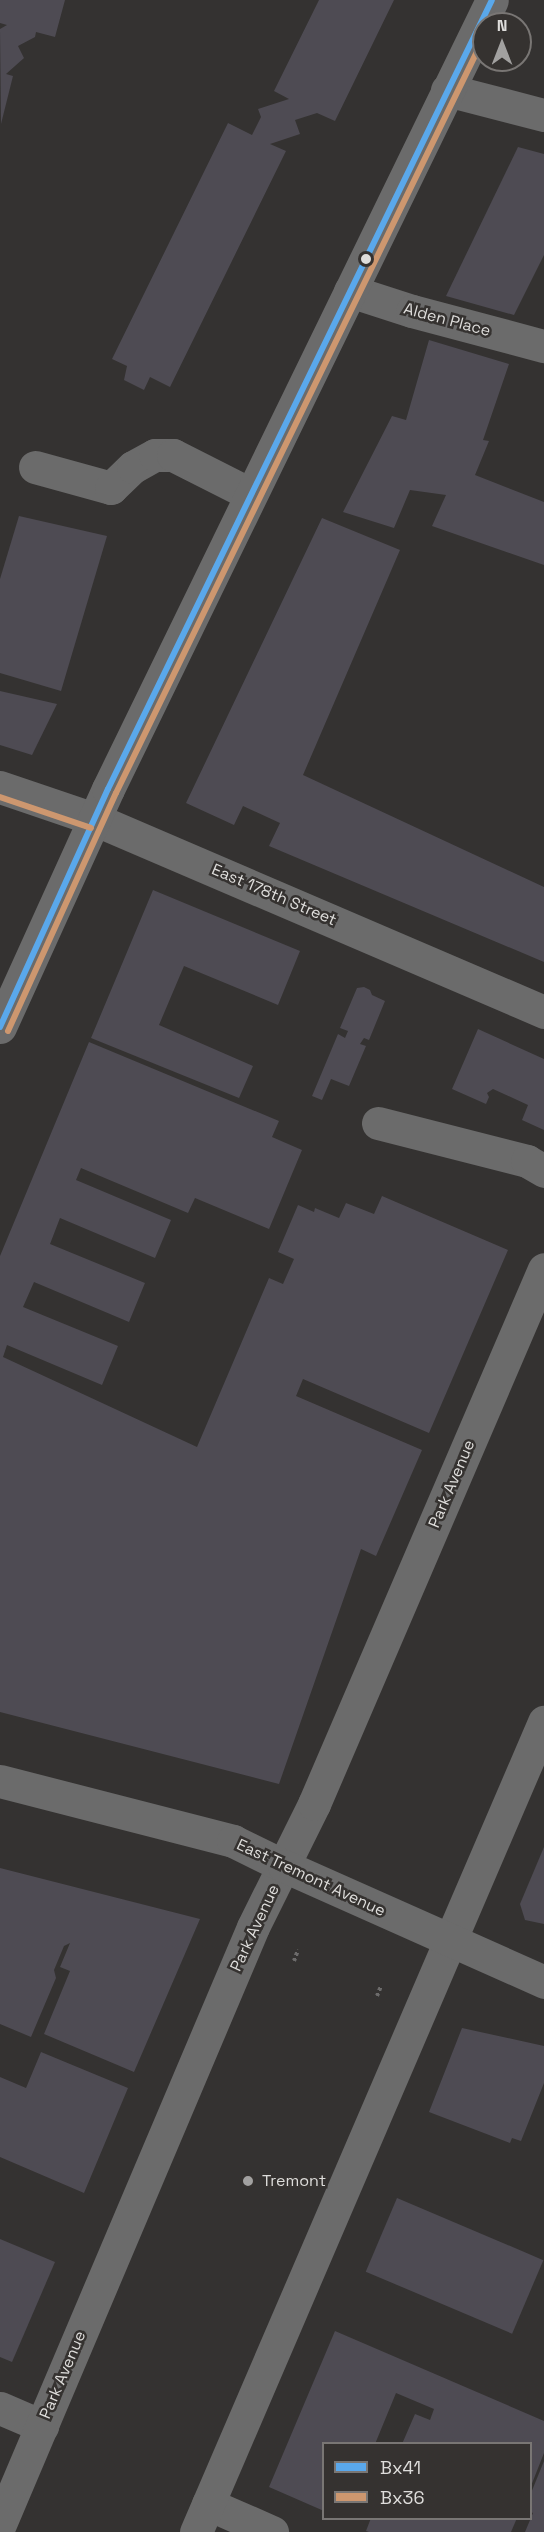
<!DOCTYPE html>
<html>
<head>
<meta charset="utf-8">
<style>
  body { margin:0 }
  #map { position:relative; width:544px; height:2532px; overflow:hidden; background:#343231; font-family:"Space Grotesk",sans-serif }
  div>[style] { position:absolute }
  .building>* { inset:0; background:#4e4b53; transform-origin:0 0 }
  .path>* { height:4px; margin-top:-2px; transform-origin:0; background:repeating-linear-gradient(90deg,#6c6b6b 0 3px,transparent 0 6px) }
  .minor>* { height:33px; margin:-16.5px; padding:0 16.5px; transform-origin:16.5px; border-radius:16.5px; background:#6b6b6b }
  .major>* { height:33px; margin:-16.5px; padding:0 16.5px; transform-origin:16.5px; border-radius:16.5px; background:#6b6b6b }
  .bus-1>* { height:6px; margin:-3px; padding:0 3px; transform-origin:3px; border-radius:3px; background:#5aa8eb }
  .bus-2>* { height:6px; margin:-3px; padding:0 3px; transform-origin:3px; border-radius:3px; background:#cd976f }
  .dots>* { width:16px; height:16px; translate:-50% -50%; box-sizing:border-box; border:3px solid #353230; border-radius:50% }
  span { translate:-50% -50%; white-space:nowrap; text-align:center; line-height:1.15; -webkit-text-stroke:5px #353230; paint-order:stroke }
  .street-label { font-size:16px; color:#dedddb }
  .poi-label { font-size:16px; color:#dedddb }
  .left { translate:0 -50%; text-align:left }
  .legend { position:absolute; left:322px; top:2442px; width:210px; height:78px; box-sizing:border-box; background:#353230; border:2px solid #797674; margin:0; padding:8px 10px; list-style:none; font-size:18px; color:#dedddb }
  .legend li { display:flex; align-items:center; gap:12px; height:30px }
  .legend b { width:30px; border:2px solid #797674 }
  .north { position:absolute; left:472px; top:12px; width:60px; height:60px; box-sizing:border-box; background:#353230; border:2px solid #797674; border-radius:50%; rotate:0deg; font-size:16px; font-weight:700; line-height:24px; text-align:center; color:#dedddb }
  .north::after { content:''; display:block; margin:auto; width:21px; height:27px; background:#a2a1a0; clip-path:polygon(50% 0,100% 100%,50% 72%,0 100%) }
</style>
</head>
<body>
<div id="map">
  <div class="building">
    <i style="clip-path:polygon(0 0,65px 0,55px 37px,36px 32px,35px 37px,18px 46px,24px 58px,6px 74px,13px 76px,1px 124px,0 29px,7px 25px,0 23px)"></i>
    <i style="clip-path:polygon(319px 0,394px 0,335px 121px,317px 113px,295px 120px,300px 134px,270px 144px,286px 151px,170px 387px,150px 377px,144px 390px,124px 380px,127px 366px,112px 359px,228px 123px,252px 135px,261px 117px,258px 109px,289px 99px,274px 91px)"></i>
    <i style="clip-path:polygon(518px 147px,544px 154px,544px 255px,514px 315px,446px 296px)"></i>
    <i style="clip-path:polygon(429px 340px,509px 364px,483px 440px,489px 441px,475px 475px,544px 502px,544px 565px,432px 526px,446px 495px,410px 490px,394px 528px,343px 512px,392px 416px,406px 420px)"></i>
    <i style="clip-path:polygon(19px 516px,107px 536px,61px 691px,0 673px,0 579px)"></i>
    <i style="clip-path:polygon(322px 518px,400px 550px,303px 775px,544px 887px,544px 962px,269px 846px,280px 823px,243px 806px,234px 825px,186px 803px)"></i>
    <i style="clip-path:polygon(0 691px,57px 704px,32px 755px,0 745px)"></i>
    <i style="clip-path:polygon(153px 890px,300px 951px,278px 1005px,184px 966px,159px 1025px,253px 1066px,239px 1098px,91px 1038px)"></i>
    <i style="clip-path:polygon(364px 987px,370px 990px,372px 995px,385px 1001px,369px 1040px,364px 1038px,360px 1044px,366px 1046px,349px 1086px,331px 1079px,322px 1100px,312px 1096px,338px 1034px,345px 1038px,348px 1031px,340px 1028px,357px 988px)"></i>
    <i style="clip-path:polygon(478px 1029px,544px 1059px,544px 1130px,522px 1120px,528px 1105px,493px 1089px,487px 1093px,489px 1097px,486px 1104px,452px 1089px)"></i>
    <i style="clip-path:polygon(89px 1042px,279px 1121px,272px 1137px,302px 1150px,269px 1229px,195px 1198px,188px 1213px,81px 1168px,76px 1180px,171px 1220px,155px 1258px,60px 1218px,50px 1244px,145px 1283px,129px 1322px,34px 1282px,23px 1307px,118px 1346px,102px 1385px,7px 1345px,3px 1357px,197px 1447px,269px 1278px,283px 1284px,294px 1259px,278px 1252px,298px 1205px,314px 1212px,315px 1208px,339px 1218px,346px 1203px,374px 1214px,382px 1196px,508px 1250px,429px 1433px,303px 1379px,296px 1396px,422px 1450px,376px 1556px,361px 1549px,279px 1784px,0 1712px,0 1256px)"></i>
    <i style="clip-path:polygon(544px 1847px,544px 1924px,525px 1920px,520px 1904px)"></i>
    <i style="clip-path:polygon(0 1868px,200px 1919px,134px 2072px,44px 2034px,70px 1971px,60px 1967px,70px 1943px,64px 1946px,54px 1970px,56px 1978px,31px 2037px,0 2024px)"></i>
    <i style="clip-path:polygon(462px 2028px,544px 2046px,544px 2083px,521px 2141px,512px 2138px,510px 2143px,429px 2112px)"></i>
    <i style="clip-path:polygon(41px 2052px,128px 2088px,84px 2193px,0 2157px,0 2077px,26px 2088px)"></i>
    <i style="left:397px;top:2198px;width:159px;height:80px;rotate:23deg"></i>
    <i style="clip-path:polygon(0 2239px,55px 2262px,12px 2362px,0 2357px)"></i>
    <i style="clip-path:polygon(335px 2331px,544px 2421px,544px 2453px,531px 2486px,531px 2444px,402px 2444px,415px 2414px,430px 2420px,434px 2409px,396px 2393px,375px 2444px,324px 2444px,324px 2511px,269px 2487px)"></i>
    <i style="clip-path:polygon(544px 2461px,544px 2532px,525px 2532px,533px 2513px,531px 2512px,531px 2493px)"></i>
    <i style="clip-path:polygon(371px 2518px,517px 2518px,511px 2532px,369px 2532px,366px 2531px)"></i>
  </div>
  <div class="path">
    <i style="left:294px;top:1961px;width:12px;rotate:-70deg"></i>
    <i style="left:377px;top:1996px;width:11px;rotate:-68deg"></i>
  </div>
  <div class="minor">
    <i style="left:447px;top:90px;width:100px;rotate:14.5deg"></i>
    <i style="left:350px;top:291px;width:65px;rotate:17.9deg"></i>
    <i style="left:412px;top:311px;width:137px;rotate:14.9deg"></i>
    <i style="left:35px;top:467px;width:79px;rotate:15.4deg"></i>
    <i style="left:111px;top:488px;width:30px;rotate:-44deg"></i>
    <i style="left:133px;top:467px;width:25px;rotate:-29deg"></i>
    <i style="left:155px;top:455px;width:18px"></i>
    <i style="left:173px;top:455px;width:86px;rotate:26.9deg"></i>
    <i style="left:0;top:787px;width:99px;rotate:18.8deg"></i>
    <i style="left:94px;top:819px;width:490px;rotate:23.2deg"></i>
    <i style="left:378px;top:1123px;width:154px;rotate:14.3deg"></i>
    <i style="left:527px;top:1161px;width:20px;rotate:30deg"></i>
    <i style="left:0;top:2408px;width:46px;rotate:23.2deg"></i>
    <i style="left:208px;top:2504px;width:70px;rotate:23.6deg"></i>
    <i style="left:0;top:2524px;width:648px;rotate:-67.03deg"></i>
    <i style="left:253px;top:1927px;width:137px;rotate:-63.6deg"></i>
    <i style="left:314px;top:1804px;width:582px;rotate:-66.74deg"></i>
    <i style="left:196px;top:2532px;width:882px;rotate:-66.75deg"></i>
  </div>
  <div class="major">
    <i style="left:0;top:1027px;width:261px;rotate:-65.6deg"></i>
    <i style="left:108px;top:789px;width:877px;rotate:-64.05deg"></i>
    <i style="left:0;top:1781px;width:241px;rotate:14.4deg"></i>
    <i style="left:233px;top:1841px;width:57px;rotate:26.1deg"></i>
    <i style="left:284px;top:1866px;width:285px;rotate:24deg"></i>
  </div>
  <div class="bus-1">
    <i style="left:0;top:1027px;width:261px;rotate:-65.6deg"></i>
    <i style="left:108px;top:789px;width:877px;rotate:-64.05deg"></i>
  </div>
  <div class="bus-2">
    <i style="left:0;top:797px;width:96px;rotate:18.8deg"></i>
    <i style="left:8px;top:1031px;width:261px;rotate:-65.6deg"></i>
    <i style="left:116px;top:793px;width:841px;rotate:-64.04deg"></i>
  </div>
  <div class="dots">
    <i style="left:366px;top:259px;background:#dedddb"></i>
    <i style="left:248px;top:2181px;background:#a2a1a0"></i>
  </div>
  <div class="street-label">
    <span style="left:447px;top:320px;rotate:15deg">Alden Place</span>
    <span style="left:274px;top:895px;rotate:23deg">East 178th Street</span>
    <span style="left:452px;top:1484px;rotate:-67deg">Park Avenue</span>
    <span style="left:311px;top:1878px;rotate:25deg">East Tremont Avenue</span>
    <span style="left:255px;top:1928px;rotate:-65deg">Park Avenue</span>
    <span style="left:63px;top:2375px;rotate:-67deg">Park Avenue</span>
  </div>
  <div class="poi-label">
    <span class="left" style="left:262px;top:2181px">Tremont</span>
  </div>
  <ul class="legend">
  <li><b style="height:8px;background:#5aa8eb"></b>Bx41</li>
  <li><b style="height:8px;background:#cd976f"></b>Bx36</li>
  </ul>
  <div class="north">N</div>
</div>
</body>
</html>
